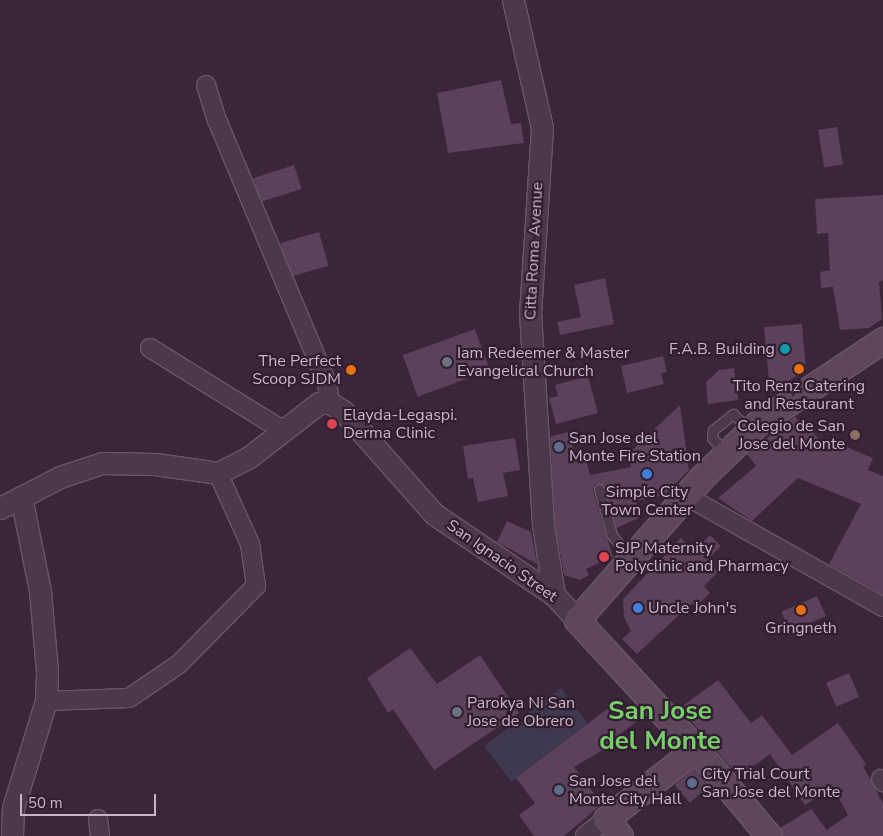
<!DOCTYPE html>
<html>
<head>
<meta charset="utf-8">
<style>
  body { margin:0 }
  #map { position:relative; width:883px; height:836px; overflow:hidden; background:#3b253b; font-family:"Nunito Sans",sans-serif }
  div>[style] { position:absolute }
  .green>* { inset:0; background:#3f3950; transform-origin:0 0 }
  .building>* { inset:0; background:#5b415a; transform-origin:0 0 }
  .roads { filter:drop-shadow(1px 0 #695669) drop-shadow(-1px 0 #695669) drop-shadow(0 1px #695669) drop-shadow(0 -1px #695669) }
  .service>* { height:9px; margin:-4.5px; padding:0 4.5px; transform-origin:4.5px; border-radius:4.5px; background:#4b384b }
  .minor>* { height:18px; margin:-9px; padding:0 9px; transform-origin:9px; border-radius:9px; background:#4b384b }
  .tertiary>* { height:21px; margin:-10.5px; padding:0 10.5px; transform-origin:10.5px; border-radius:10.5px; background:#4b384b }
  .secondary>* { height:25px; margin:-12.5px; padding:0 12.5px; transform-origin:12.5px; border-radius:12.5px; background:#5e475d }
  .dots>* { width:14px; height:14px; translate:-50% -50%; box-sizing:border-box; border:2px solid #301d30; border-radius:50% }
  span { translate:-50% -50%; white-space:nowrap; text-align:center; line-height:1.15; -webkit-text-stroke:4.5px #301d30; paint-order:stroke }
  .street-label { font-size:16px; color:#c7b4c6 }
  .poi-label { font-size:16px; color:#c7b4c6 }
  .right { translate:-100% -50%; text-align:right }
  .left { translate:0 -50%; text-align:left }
  .town-label { font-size:26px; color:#77ce68; font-weight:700 }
  .scale { position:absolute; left:20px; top:794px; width:136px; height:22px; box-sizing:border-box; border:2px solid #c7b4c6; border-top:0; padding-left:6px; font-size:15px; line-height:18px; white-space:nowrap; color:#c7b4c6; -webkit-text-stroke:4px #301d30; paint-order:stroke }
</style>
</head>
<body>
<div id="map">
  <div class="green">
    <i style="left:561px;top:688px;width:45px;height:96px;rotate:53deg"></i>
  </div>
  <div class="building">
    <i style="clip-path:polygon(501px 80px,511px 124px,521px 123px,524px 143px,448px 153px,437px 93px)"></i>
    <i style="left:837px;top:127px;width:38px;height:19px;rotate:81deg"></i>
    <i style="left:294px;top:165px;width:25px;height:43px;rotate:72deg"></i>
    <i style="clip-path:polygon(883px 195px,883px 280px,879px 282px,882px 319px,869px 328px,840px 330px,833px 287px,821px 288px,820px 272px,830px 270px,828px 233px,817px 234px,815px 199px)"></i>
    <i style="left:319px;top:232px;width:35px;height:40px;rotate:74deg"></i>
    <i style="clip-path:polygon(605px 278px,614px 324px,560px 335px,557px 322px,581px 317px,574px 285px)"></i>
    <i style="clip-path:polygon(802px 324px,806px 370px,770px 393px,764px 327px)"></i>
    <i style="left:475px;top:329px;width:44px;height:77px;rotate:70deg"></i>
    <i style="clip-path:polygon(663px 356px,667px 372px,661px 373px,664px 384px,627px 393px,621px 366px)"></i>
    <i style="clip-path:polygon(734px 368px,738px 400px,708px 404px,706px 382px,719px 370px)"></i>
    <i style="clip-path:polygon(588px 376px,598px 413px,556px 424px,549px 398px,558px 396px,555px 385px)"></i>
    <i style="clip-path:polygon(680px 405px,689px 470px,665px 495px,636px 501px,639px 518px,616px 528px,605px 487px,595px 484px,593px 491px,613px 557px,586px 569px,589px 575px,580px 580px,564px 575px,555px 524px,550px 437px,568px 432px,578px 463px,586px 459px,590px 475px,631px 467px,628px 454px)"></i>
    <i style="clip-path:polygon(795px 416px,808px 434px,811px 430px,828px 450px,832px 441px,873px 458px,868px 470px,883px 476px,883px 595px,829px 564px,861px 504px,798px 478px,752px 521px,718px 498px,756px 466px,747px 454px)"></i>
    <i style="clip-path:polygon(515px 438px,520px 470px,503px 473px,508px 496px,478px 502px,473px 478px,468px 479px,463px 446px)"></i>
    <i style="clip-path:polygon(507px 521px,531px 532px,537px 564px,497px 542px)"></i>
    <i style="clip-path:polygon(710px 535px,721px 546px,707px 560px,718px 572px,704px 586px,710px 593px,695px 607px,692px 603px,637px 654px,622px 639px,631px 631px,624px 617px,623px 599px,681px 538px,694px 551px)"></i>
    <i style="left:817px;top:596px;width:22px;height:39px;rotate:66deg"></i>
    <i style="clip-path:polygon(410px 648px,437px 684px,480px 655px,519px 713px,434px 770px,393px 709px,388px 713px,367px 678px)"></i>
    <i style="left:849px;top:673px;width:26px;height:25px;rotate:67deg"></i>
    <i style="clip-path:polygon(718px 680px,751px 723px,762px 715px,792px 755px,838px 723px,866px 764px,863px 766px,883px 803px,883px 836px,783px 836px,780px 828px,811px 809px,827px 830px,848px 815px,833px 787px,805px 805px,770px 754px,739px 777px,680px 708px)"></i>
    <i style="clip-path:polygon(619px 700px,636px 722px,615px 738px,618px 741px,574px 767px,602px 804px,564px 836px,534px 836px,519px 815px,535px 803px,516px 778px)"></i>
    <i style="left:694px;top:769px;width:23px;height:25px;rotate:50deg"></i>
  </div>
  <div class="roads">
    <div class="service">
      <i style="left:725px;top:451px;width:18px;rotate:-135deg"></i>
      <i style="left:712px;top:438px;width:8px;rotate:-83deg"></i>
      <i style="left:713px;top:430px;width:26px;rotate:-39deg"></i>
      <i style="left:733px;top:414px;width:21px;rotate:43deg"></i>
      <i style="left:599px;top:489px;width:48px;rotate:74.2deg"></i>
      <i style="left:612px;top:535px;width:28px;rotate:52deg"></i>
    </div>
    <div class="minor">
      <i style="left:206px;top:85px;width:37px;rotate:73deg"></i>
      <i style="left:217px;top:120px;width:285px;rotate:67.3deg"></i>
      <i style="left:327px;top:383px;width:20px;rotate:81deg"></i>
      <i style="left:150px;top:348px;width:158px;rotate:31.8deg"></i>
      <i style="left:686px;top:496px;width:226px;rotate:29.4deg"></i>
      <i style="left:46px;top:701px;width:83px;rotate:-2.1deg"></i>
      <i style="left:129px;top:698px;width:60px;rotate:-34.2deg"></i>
      <i style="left:179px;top:664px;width:110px;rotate:-45.4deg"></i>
      <i style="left:256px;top:586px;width:42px;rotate:-98.1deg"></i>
      <i style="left:250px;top:544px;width:78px;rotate:-114.3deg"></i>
      <i style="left:881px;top:779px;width:4px;rotate:56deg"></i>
      <i style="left:98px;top:819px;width:17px;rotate:83deg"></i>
      <i style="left:585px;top:836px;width:27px;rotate:-39deg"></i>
    </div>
    <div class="tertiary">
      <i style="left:513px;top:0;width:131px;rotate:77.2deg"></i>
      <i style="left:542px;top:128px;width:184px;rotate:93.7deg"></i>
      <i style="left:530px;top:312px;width:213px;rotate:86.5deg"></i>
      <i style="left:543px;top:525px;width:71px;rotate:81.1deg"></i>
      <i style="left:0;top:508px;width:68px;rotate:-27.3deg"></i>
      <i style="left:60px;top:477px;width:44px;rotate:-18.4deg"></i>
      <i style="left:102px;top:463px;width:53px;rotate:1.1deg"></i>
      <i style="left:155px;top:464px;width:64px;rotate:8.1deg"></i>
      <i style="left:218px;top:473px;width:34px;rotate:-27deg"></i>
      <i style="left:248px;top:458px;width:90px;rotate:-37.8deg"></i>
      <i style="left:319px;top:403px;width:11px"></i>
      <i style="left:330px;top:403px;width:15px;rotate:32deg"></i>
      <i style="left:343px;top:411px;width:137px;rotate:48.5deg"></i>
      <i style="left:434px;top:514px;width:145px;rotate:34deg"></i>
      <i style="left:554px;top:595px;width:34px;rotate:47deg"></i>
      <i style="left:12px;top:836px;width:28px;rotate:-88deg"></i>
      <i style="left:13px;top:808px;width:112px;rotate:-72.9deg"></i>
      <i style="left:46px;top:701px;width:30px;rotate:-88deg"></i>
      <i style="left:47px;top:671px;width:80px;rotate:-95deg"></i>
      <i style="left:40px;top:591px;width:96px;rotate:-101.4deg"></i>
    </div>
    <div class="secondary">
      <i style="left:620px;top:836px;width:22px;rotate:-129deg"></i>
      <i style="left:606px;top:819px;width:114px;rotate:-37.9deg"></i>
      <i style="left:769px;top:836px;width:114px;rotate:-130deg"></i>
      <i style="left:696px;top:749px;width:176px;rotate:-132.7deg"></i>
      <i style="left:577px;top:620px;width:190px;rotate:-48.8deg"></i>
      <i style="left:702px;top:477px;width:78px;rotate:-44deg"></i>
      <i style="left:758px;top:423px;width:150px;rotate:-33.6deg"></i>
    </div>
  </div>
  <div class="dots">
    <i style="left:785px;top:349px;background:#0f9aa8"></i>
    <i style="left:447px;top:362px;background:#6b7280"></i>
    <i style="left:799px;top:369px;background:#e8710a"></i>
    <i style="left:351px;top:370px;background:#e8710a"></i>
    <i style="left:332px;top:424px;background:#e0444e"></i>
    <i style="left:855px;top:435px;background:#8d6e63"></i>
    <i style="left:559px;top:447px;background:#5c6f8a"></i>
    <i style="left:647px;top:474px;background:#3f7fe0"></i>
    <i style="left:604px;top:557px;background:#e0444e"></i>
    <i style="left:638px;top:608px;background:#3f7fe0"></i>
    <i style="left:801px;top:610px;background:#e8710a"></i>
    <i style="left:457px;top:712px;background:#6b7280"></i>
    <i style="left:692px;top:783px;background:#5c6f8a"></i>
    <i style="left:559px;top:790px;background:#5c6f8a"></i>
  </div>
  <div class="street-label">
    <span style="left:534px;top:251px;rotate:-87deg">Citta Roma Avenue</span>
    <span style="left:502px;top:561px;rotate:35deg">San Ignacio Street</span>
  </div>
  <div class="poi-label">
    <span class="right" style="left:775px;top:349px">F.A.B. Building</span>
    <span class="left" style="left:457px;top:362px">Iam Redeemer &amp; Master<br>Evangelical Church</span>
    <span class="right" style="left:341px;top:370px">The Perfect<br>Scoop SJDM</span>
    <span style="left:799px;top:395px">Tito Renz Catering<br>and Restaurant</span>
    <span class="left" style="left:343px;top:424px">Elayda-Legaspi.<br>Derma Clinic</span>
    <span class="right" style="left:845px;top:435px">Colegio de San<br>Jose del Monte</span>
    <span class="left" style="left:569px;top:447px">San Jose del<br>Monte Fire Station</span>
    <span style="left:647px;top:501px">Simple City<br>Town Center</span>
    <span class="left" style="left:615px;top:557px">SJP Maternity<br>Polyclinic and Pharmacy</span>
    <span class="left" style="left:648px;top:608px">Uncle John's</span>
    <span style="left:801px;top:628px">Gringneth</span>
    <span class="left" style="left:467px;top:712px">Parokya Ni San<br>Jose de Obrero</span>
    <span class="left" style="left:702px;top:783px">City Trial Court<br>San Jose del Monte</span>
    <span class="left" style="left:569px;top:790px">San Jose del<br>Monte City Hall</span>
  </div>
  <div class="town-label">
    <span style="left:660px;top:726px">San Jose<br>del Monte</span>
  </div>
  <div class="scale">50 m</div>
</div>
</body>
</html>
